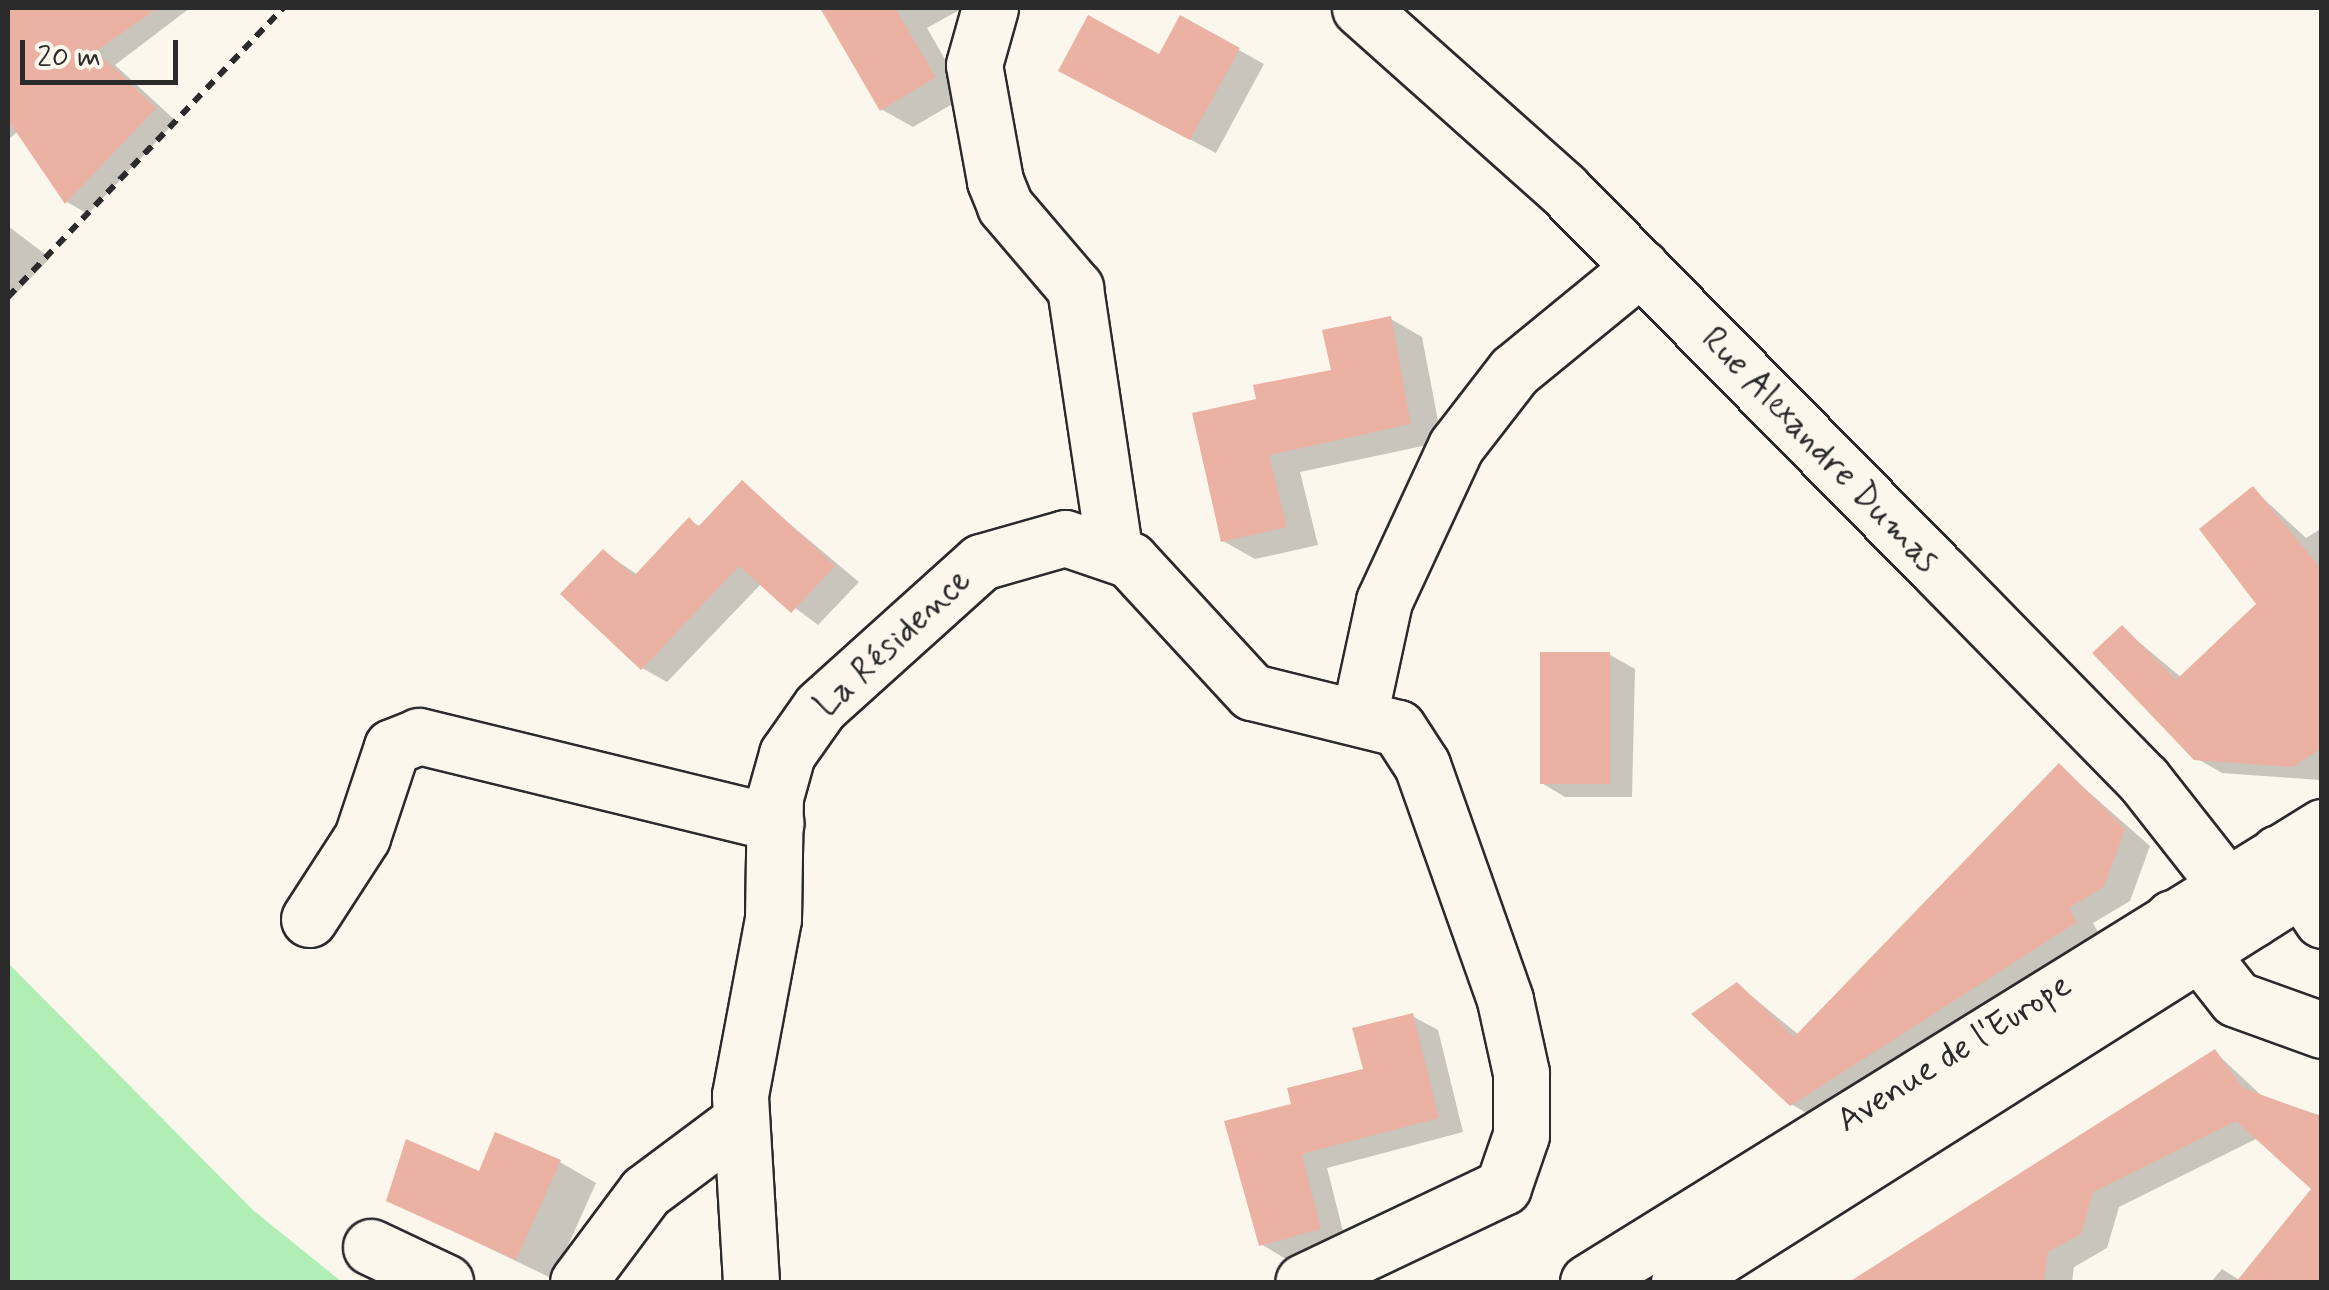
<!DOCTYPE html>
<html>
<head>
<meta charset="utf-8">
<style>
  body { margin:0 }
  #map { position:relative; width:2329px; height:1290px; overflow:hidden; background:#fbf7ec; font-family:Mynerve,sans-serif }
  div>[style] { position:absolute }
  .green>* { inset:0; background:#b0eeb5 }
  .shadow>* { inset:0; background:#0003 }
  .building>* { inset:0; background:#ebb2a3; transform-origin:0 0 }
  .path>* { height:6px; margin-top:-3px; transform-origin:0; background:repeating-linear-gradient(90deg,#2b2b2b 0 10px,transparent 0 18px) }
  .roads { filter:drop-shadow(2px 0 #2b2b2b) drop-shadow(-2px 0 #2b2b2b) drop-shadow(0 2px #2b2b2b) drop-shadow(0 -2px #2b2b2b) }
  .minor>* { height:55px; margin:-27.5px; padding:0 27.5px; transform-origin:27.5px; border-radius:27.5px; background:#fbf7ec }
  .major>* { height:55px; margin:-27.5px; padding:0 27.5px; transform-origin:27.5px; border-radius:27.5px; background:#fbf7ec }
  span { translate:-50% -50%; white-space:nowrap; text-align:center; line-height:1.15; -webkit-text-stroke:8px #fbf7ec; paint-order:stroke }
  .street-label { font-size:35px; color:#2b2b2b }
  .frame { position:absolute; inset:0; border:10px solid #2b2b2b; pointer-events:none }
  .scale { position:absolute; left:20px; top:40px; width:158px; height:45px; box-sizing:border-box; border:5px solid #2b2b2b; border-top:0; padding-left:12px; font-size:30px; line-height:35px; white-space:nowrap; color:#2b2b2b; -webkit-text-stroke:8px #fbf7ec; paint-order:stroke }
</style>
</head>
<body>
<div id="map">
  <div class="green">
    <i style="clip-path:polygon(8px 963px,254px 1211px,342px 1282px,8px 1282px)"></i>
  </div>
  <div class="shadow">
    <i style="clip-path:polygon(8px 8px,190px 8px,115px 65px,176px 121px,88px 214px,67px 202px,18px 131px,8px 140px)"></i>
    <i style="clip-path:polygon(823px 8px,963px 8px,927px 28px,966px 96px,913px 127px,881px 109px)"></i>
    <i style="clip-path:polygon(1181px 18px,1264px 64px,1216px 153px,1086px 85px,1160px 57px)"></i>
    <i style="clip-path:polygon(8px 226px,50px 258px,8px 302px)"></i>
    <i style="clip-path:polygon(1391px 319px,1422px 337px,1442px 442px,1300px 472px,1318px 545px,1255px 559px,1223px 541px,1259px 401px,1334px 372px)"></i>
    <i style="clip-path:polygon(742px 484px,859px 582px,818px 625px,762px 583px,667px 682px,642px 668px,604px 552px,638px 575px,689px 520px,701px 527px)"></i>
    <i style="clip-path:polygon(2253px 489px,2306px 538px,2322px 528px,2319px 780px,2222px 773px,2196px 758px,2122px 628px,2182px 678px,2259px 604px)"></i>
    <i style="clip-path:polygon(1610px 655px,1635px 669px,1632px 797px,1565px 797px,1540px 782px)"></i>
    <i style="clip-path:polygon(2059px 766px,2150px 846px,2130px 901px,2093px 923px,2101px 937px,1817px 1119px,1791px 1104px,1738px 985px,1799px 1035px)"></i>
    <i style="clip-path:polygon(1412px 1016px,1438px 1030px,1463px 1132px,1327px 1168px,1346px 1243px,1286px 1259px,1261px 1244px,1294px 1106px,1366px 1071px)"></i>
    <i style="clip-path:polygon(2215px 1052px,2262px 1096px,2322px 1116px,2322px 1282px,2211px 1282px,2222px 1269px,2241px 1281px,2315px 1189px,2258px 1138px,2119px 1207px,2107px 1248px,2074px 1267px,2072px 1282px,1854px 1282px)"></i>
    <i style="clip-path:polygon(560px 1162px,596px 1183px,553px 1279px,389px 1200px)"></i>
  </div>
  <div class="building">
    <i style="clip-path:polygon(8px 8px,158px 8px,96px 51px,156px 108px,65px 204px,8px 120px)"></i>
    <i style="clip-path:polygon(820px 8px,895px 8px,936px 77px,880px 111px)"></i>
    <i style="clip-path:polygon(1088px 15px,1159px 54px,1180px 15px,1240px 48px,1190px 140px,1058px 71px)"></i>
    <i style="clip-path:polygon(1391px 316px,1411px 424px,1269px 455px,1287px 527px,1221px 542px,1192px 413px,1256px 399px,1253px 385px,1331px 370px,1322px 330px)"></i>
    <i style="clip-path:polygon(742px 480px,835px 566px,791px 613px,739px 566px,641px 670px,560px 594px,603px 549px,634px 576px,689px 517px,698px 527px)"></i>
    <i style="clip-path:polygon(2253px 486px,2322px 570px,2322px 748px,2293px 767px,2194px 760px,2092px 653px,2122px 625px,2176px 680px,2256px 604px,2199px 529px)"></i>
    <i style="left:1540px;top:652px;width:70px;height:132px"></i>
    <i style="clip-path:polygon(2059px 763px,2125px 829px,2104px 887px,2069px 908px,2077px 922px,1790px 1106px,1691px 1014px,1737px 982px,1794px 1037px)"></i>
    <i style="clip-path:polygon(1413px 1013px,1439px 1118px,1302px 1154px,1321px 1229px,1259px 1246px,1224px 1121px,1291px 1104px,1287px 1088px,1363px 1069px,1352px 1028px)"></i>
    <i style="clip-path:polygon(2215px 1049px,2243px 1088px,2322px 1117px,2322px 1282px,2236px 1282px,2311px 1189px,2236px 1121px,2093px 1192px,2081px 1234px,2048px 1252px,2044px 1282px,1849px 1282px)"></i>
    <i style="clip-path:polygon(495px 1132px,561px 1160px,516px 1260px,386px 1201px,406px 1139px,479px 1171px)"></i>
  </div>
  <div class="path">
    <i style="left:8px;top:297px;width:399px;rotate:-46.4deg"></i>
  </div>
  <div class="roads">
    <div class="minor">
      <i style="left:990px;top:8px;width:59px;rotate:105.7deg"></i>
      <i style="left:974px;top:65px;width:118px;rotate:79.7deg"></i>
      <i style="left:995px;top:181px;width:27px;rotate:68deg"></i>
      <i style="left:1005px;top:206px;width:108px;rotate:49.5deg"></i>
      <i style="left:1075px;top:288px;width:263px;rotate:81.5deg"></i>
      <i style="left:1360px;top:8px;width:272px;rotate:41.7deg"></i>
      <i style="left:1563px;top:189px;width:539px;rotate:45.45deg"></i>
      <i style="left:1941px;top:573px;width:289px;rotate:45.6deg"></i>
      <i style="left:2143px;top:779px;width:178px;rotate:51.8deg"></i>
      <i style="left:1360px;top:712px;width:114px;rotate:-77.8deg"></i>
      <i style="left:1384px;top:601px;width:171px;rotate:-65.1deg"></i>
      <i style="left:1456px;top:446px;width:95px;rotate:-52.3deg"></i>
      <i style="left:1514px;top:371px;width:164px;rotate:-39.3deg"></i>
      <i style="left:2278px;top:853px;width:80px;rotate:56.7deg"></i>
      <i style="left:2172px;top:918px;width:103px;rotate:51.7deg"></i>
      <i style="left:2236px;top:999px;width:91px;rotate:19.8deg"></i>
      <i style="left:309px;top:919px;width:98px;rotate:-57.1deg"></i>
      <i style="left:362px;top:837px;width:95px;rotate:-71.6deg"></i>
      <i style="left:392px;top:747px;width:29px;rotate:-22deg"></i>
      <i style="left:419px;top:736px;width:367px;rotate:13.7deg"></i>
      <i style="left:371px;top:1247px;width:82px;rotate:25.3deg"></i>
      <i style="left:578px;top:1282px;width:112px;rotate:-53.3deg"></i>
      <i style="left:645px;top:1192px;width:119px;rotate:-36.8deg"></i>
      <i style="left:751px;top:1282px;width:187px;rotate:-93.4deg"></i>
      <i style="left:740px;top:1095px;width:179px;rotate:-79.4deg"></i>
      <i style="left:773px;top:919px;width:122px;rotate:-89.1deg"></i>
      <i style="left:775px;top:797px;width:45px;rotate:-74.4deg"></i>
      <i style="left:787px;top:754px;width:57px;rotate:-54.9deg"></i>
      <i style="left:820px;top:707px;width:217px;rotate:-42deg"></i>
      <i style="left:981px;top:562px;width:87px;rotate:-15.9deg"></i>
      <i style="left:1065px;top:538px;width:69px;rotate:18.7deg"></i>
      <i style="left:1130px;top:560px;width:180px;rotate:47.3deg"></i>
      <i style="left:1252px;top:692px;width:150px;rotate:13.9deg"></i>
      <i style="left:1398px;top:728px;width:44px;rotate:57deg"></i>
      <i style="left:1422px;top:765px;width:249px;rotate:70.5deg"></i>
      <i style="left:1505px;top:1000px;width:75px;rotate:77.6deg"></i>
      <i style="left:1521px;top:1073px;width:62px;rotate:90deg"></i>
      <i style="left:1521px;top:1135px;width:55px;rotate:109.1deg"></i>
      <i style="left:1503px;top:1187px;width:221px;rotate:154.6deg"></i>
    </div>
    <div class="major">
      <i style="left:1588px;top:1282px;width:864px;rotate:-31.79deg"></i>
      <i style="left:1679px;top:1282px;width:761px;rotate:-32.33deg"></i>
    </div>
  </div>
  <div class="street-label">
    <span style="left:1820px;top:450px;rotate:46deg">Rue Alexandre Dumas</span>
    <span style="left:893px;top:643px;rotate:-43deg">La Résidence</span>
    <span style="left:1954px;top:1053px;rotate:-32deg">Avenue de l'Europe</span>
  </div>
  <div class="frame"></div>
  <div class="scale">20 m</div>
</div>
</body>
</html>
